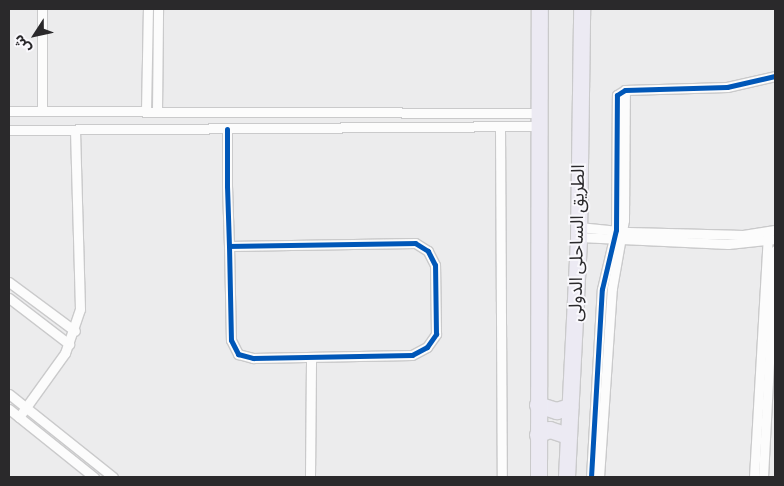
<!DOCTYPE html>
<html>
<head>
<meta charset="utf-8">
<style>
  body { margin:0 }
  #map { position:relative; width:784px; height:486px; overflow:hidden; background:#ececed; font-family:"Sofia Sans Condensed","Noto Sans Arabic",sans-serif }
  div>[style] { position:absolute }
  .roads { filter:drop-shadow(1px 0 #cacacb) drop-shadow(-1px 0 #cacacb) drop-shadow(0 1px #cacacb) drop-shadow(0 -1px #cacacb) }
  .street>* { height:9px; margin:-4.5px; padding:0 4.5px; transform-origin:4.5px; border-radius:4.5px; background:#fcfcfc }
  .highway>* { height:16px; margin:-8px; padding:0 8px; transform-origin:8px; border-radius:8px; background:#eceaf3 }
  .cycleway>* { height:5px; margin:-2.5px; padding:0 2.5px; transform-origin:2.5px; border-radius:2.5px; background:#0057b8 }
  span { translate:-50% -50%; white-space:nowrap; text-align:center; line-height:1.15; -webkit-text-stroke:4px #f9f8fc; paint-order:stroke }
  .street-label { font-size:18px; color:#2a292b }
  .frame { position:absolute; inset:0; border:10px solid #2a292b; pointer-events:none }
  .north { position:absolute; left:10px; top:10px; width:50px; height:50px; -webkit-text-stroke:4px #f9f8fc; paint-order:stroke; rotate:235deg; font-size:14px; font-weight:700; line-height:20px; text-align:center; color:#2a292b }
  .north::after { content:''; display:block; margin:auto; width:18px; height:22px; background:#2a292b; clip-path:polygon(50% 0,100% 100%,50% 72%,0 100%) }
</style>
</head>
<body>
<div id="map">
  <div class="roads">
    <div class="street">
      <i style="left:9px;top:111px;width:532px;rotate:0.22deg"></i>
      <i style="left:42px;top:111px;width:102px;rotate:-90deg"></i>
      <i style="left:146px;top:111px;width:102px;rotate:-88.9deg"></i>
      <i style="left:157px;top:111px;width:102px;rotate:-89.4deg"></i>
      <i style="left:500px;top:127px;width:350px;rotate:89.7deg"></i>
      <i style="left:227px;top:129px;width:57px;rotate:90deg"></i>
      <i style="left:227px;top:186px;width:60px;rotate:88.1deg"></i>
      <i style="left:229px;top:246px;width:94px;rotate:88.8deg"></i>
      <i style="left:231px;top:340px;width:16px;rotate:63deg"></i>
      <i style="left:238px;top:354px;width:16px;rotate:15deg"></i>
      <i style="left:253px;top:358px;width:159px;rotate:-1.1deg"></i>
      <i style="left:412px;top:355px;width:17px;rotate:-28deg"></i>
      <i style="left:427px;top:347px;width:16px;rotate:-55deg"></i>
      <i style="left:436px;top:334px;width:69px;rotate:-90.8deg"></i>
      <i style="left:435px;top:265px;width:16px;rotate:-117deg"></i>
      <i style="left:428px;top:251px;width:15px;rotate:-148deg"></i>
      <i style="left:415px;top:243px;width:186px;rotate:179.1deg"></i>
      <i style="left:9px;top:130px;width:532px;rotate:-0.43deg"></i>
      <i style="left:579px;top:227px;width:49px;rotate:5.8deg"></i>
      <i style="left:628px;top:232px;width:115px;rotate:1.5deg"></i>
      <i style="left:743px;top:235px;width:32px;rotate:-9deg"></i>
      <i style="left:579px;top:237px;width:149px;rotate:2.7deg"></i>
      <i style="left:728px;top:244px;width:47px;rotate:-6.1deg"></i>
      <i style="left:9px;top:282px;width:82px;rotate:36.6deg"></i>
      <i style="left:9px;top:298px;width:76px;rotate:37.5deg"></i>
      <i style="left:9px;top:394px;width:133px;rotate:38.6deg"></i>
      <i style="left:9px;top:409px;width:109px;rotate:38.7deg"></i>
      <i style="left:19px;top:417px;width:79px;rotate:-54.3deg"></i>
      <i style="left:65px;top:353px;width:46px;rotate:-71.2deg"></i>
      <i style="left:80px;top:309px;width:179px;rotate:-91.6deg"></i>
      <i style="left:310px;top:477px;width:120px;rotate:-89.5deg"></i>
      <i style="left:591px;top:477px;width:188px;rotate:-86.7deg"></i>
      <i style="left:602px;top:289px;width:61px;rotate:-76.7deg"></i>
      <i style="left:616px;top:230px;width:135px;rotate:-89.6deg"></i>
      <i style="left:617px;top:95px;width:9px;rotate:-32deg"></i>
      <i style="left:625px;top:90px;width:102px;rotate:-1.7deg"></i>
      <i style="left:727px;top:87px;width:49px;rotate:-12.9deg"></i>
      <i style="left:599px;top:477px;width:189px;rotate:-86.1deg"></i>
      <i style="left:612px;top:288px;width:69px;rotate:-80deg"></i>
      <i style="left:624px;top:220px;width:130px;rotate:-89.6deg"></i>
      <i style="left:754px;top:477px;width:246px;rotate:-86.7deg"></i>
      <i style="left:763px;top:477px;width:227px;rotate:-87deg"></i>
    </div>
    <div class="highway">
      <i style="left:538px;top:405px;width:20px;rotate:18deg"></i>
      <i style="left:557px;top:411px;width:14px;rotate:-17deg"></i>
      <i style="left:538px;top:435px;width:13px;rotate:-23deg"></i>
      <i style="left:550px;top:430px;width:19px;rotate:18deg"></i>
      <i style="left:539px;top:477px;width:468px;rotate:-89.9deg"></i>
      <i style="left:567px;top:477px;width:240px;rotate:-87.1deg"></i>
      <i style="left:579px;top:237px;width:228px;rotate:-89.2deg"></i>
    </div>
  </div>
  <div class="cycleway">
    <i style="left:227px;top:129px;width:57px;rotate:90deg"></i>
    <i style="left:227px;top:186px;width:60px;rotate:88.1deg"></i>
    <i style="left:229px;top:246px;width:94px;rotate:88.8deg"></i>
    <i style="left:231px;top:340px;width:16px;rotate:63deg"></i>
    <i style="left:238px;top:354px;width:16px;rotate:15deg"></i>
    <i style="left:253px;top:358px;width:159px;rotate:-1.1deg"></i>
    <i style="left:412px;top:355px;width:17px;rotate:-28deg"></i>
    <i style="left:427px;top:347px;width:16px;rotate:-55deg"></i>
    <i style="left:436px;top:334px;width:69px;rotate:-90.8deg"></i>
    <i style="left:435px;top:265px;width:16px;rotate:-117deg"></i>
    <i style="left:428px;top:251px;width:15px;rotate:-148deg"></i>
    <i style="left:415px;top:243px;width:186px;rotate:179.1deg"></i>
    <i style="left:591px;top:477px;width:188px;rotate:-86.7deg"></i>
    <i style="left:602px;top:289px;width:61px;rotate:-76.7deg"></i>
    <i style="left:616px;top:230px;width:135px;rotate:-89.6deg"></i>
    <i style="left:617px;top:95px;width:9px;rotate:-32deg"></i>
    <i style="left:625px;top:90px;width:102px;rotate:-1.7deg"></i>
    <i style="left:727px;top:87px;width:49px;rotate:-12.9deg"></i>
  </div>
  <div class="street-label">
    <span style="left:578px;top:243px;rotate:-89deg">الطريق الساحلى الدولى</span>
  </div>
  <div class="frame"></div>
  <div class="north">ش</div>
</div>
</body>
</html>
